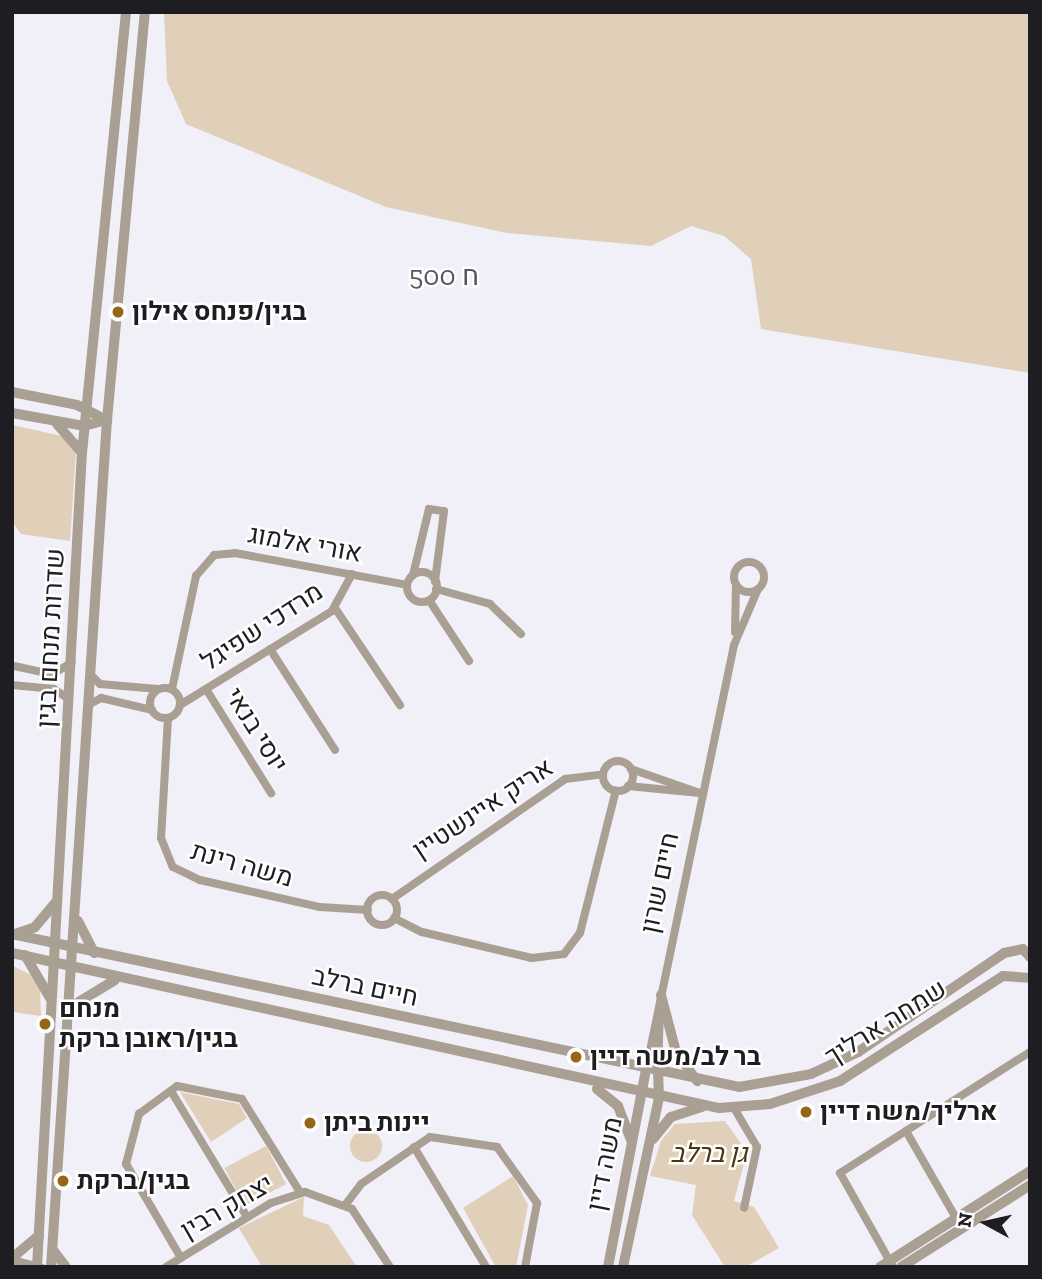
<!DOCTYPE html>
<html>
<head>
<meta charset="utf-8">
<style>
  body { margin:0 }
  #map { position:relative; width:1042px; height:1279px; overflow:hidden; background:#f1eff8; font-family:"Zilla Slab",Heebo,serif }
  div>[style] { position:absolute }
  .green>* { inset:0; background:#e0cfb9; transform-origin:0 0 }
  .round { border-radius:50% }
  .minor>* { height:8px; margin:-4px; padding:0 4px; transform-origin:4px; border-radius:4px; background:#a99f92 }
  .minor>.ring { margin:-4px; padding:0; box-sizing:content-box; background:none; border:8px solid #a99f92; border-radius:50% }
  .tertiary>* { height:10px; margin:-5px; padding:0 5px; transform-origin:5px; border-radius:5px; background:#a99f92 }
  .dots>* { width:19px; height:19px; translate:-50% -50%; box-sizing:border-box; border:4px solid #fefefe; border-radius:50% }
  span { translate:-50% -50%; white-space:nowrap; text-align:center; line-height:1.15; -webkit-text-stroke:5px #fefefe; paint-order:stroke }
  .poi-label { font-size:26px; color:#1e1d21; font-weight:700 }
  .left { translate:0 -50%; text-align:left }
  .street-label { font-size:26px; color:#1e1d21 }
  .park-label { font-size:26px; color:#4d340e; font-style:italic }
  .neighbourhood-label { font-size:28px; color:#58565e }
  .frame { position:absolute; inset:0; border:14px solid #1e1d21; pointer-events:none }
  .north { position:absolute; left:951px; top:1188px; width:70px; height:70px; -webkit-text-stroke:5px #fefefe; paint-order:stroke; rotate:278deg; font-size:19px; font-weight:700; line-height:28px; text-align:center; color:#1e1d21 }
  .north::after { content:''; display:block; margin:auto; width:24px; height:32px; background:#1e1d21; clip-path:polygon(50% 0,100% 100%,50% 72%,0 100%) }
</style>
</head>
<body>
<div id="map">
  <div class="green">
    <i style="clip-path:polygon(164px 12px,1030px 12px,1030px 373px,761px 329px,751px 259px,724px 236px,691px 226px,651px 246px,507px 233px,386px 207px,186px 124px,167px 81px)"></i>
    <i style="clip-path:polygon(12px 425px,62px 436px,76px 452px,70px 541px,21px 534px,12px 521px)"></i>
    <i style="clip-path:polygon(13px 966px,31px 975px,40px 990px,41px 1016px,12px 1012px)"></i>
    <i style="clip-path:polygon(180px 1092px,239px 1104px,247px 1118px,211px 1142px)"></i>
    <i style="clip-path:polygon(725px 1121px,747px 1152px,734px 1201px,754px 1207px,779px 1248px,745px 1267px,725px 1267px,692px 1215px,696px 1185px,650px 1176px,661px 1141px,675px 1124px)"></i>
    <i class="round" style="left:350px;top:1130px;width:32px;height:32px"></i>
    <i style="left:266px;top:1146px;width:43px;height:47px;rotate:62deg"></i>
    <i style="clip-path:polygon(513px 1176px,528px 1205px,516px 1267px,496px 1267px,463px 1208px)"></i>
    <i style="clip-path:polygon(304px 1197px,303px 1216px,329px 1225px,357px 1267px,262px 1267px,239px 1228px)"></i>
  </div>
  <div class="minor">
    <i class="ring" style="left:734px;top:562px;width:22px;height:22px"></i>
    <i class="ring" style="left:407px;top:572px;width:22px;height:22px"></i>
    <i style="left:413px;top:575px;width:68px;rotate:-76.4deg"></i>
    <i style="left:429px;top:509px;width:15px;rotate:8deg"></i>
    <i style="left:444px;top:511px;width:71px;rotate:97.3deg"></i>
    <i style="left:436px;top:589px;width:56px;rotate:15.5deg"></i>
    <i style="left:490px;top:604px;width:43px;rotate:44.1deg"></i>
    <i style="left:429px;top:600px;width:73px;rotate:56.7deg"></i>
    <i style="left:335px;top:608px;width:117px;rotate:56.2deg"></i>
    <i style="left:735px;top:632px;width:47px;rotate:-88.8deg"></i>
    <i style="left:270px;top:649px;width:120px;rotate:57.2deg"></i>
    <i style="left:14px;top:666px;width:40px;rotate:12deg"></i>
    <i style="left:53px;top:674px;width:22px;rotate:-32deg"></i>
    <i style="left:90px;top:674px;width:14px;rotate:45deg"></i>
    <i style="left:100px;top:684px;width:58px;rotate:4.9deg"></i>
    <i style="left:12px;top:685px;width:42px;rotate:5.4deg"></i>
    <i style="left:54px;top:689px;width:18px;rotate:34deg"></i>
    <i class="ring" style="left:150px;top:688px;width:22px;height:22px"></i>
    <i style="left:172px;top:689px;width:116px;rotate:-78deg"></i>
    <i style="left:196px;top:576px;width:28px;rotate:-49deg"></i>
    <i style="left:214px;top:555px;width:21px;rotate:-5deg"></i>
    <i style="left:235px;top:553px;width:175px;rotate:10.5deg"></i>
    <i style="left:206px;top:689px;width:123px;rotate:58deg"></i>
    <i style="left:88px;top:705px;width:15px;rotate:-28deg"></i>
    <i style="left:101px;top:698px;width:52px;rotate:13.2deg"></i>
    <i style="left:180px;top:705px;width:179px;rotate:-31.7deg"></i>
    <i style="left:332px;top:611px;width:42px;rotate:-61.6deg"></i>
    <i style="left:168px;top:718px;width:120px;rotate:93.3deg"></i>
    <i style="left:161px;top:838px;width:31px;rotate:68deg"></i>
    <i style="left:173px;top:867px;width:30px;rotate:26deg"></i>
    <i style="left:200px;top:880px;width:123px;rotate:12.7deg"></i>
    <i style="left:320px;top:907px;width:48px;rotate:3.6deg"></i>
    <i class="ring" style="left:603px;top:761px;width:22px;height:22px"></i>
    <i style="left:631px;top:769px;width:73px;rotate:19.2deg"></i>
    <i style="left:628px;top:786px;width:72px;rotate:5.6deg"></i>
    <i class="ring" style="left:367px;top:895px;width:22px;height:22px"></i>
    <i style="left:392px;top:899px;width:211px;rotate:-34.7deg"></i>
    <i style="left:565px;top:779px;width:38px;rotate:-7deg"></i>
    <i style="left:394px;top:918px;width:31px;rotate:27deg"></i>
    <i style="left:422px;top:932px;width:113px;rotate:13.3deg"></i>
    <i style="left:532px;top:958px;width:32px;rotate:-7deg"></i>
    <i style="left:564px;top:954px;width:26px;rotate:-53deg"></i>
    <i style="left:580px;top:933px;width:147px;rotate:-75.9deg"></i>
    <i style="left:646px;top:1070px;width:434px;rotate:-78.3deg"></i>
    <i style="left:734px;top:645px;width:61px;rotate:-66.8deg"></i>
    <i style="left:658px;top:1072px;width:63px;rotate:-88.2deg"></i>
    <i style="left:171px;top:1091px;width:147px;rotate:58.9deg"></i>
    <i style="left:734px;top:1108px;width:45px;rotate:59.5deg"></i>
    <i style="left:757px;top:1147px;width:62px;rotate:102deg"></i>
    <i style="left:906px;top:1131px;width:100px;rotate:60.1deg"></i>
    <i style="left:414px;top:1147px;width:140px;rotate:59deg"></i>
    <i style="left:346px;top:1204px;width:25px;rotate:-53deg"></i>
    <i style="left:361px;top:1184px;width:83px;rotate:-34.3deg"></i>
    <i style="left:430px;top:1137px;width:68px;rotate:8.5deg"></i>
    <i style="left:497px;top:1147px;width:69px;rotate:54.5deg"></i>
    <i style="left:537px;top:1203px;width:65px;rotate:100.6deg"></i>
    <i style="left:181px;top:1258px;width:109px;rotate:-120.3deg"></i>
    <i style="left:126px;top:1164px;width:52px;rotate:-75.4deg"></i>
    <i style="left:139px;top:1114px;width:47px;rotate:-36.4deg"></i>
    <i style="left:177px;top:1086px;width:66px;rotate:11.3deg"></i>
    <i style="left:242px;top:1099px;width:110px;rotate:58.1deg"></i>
    <i style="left:12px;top:1260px;width:30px;rotate:14deg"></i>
    <i style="left:166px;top:1267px;width:123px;rotate:-31.4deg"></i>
    <i style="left:271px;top:1203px;width:36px;rotate:-18deg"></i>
    <i style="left:305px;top:1192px;width:50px;rotate:19.9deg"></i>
    <i style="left:352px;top:1209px;width:69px;rotate:56.8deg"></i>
    <i style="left:893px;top:1267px;width:108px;rotate:-119.4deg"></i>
    <i style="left:840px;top:1173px;width:225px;rotate:-32.5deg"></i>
  </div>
  <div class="tertiary">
    <i style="left:12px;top:392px;width:66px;rotate:11.3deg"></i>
    <i style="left:77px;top:405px;width:34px;rotate:27deg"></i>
    <i style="left:12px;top:413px;width:73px;rotate:10.2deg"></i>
    <i style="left:84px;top:426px;width:24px;rotate:-15deg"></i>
    <i style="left:57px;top:424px;width:35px;rotate:49deg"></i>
    <i style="left:78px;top:921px;width:36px;rotate:63deg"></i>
    <i style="left:12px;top:934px;width:743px;rotate:11.88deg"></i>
    <i style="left:739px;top:1087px;width:73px;rotate:-10.2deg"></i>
    <i style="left:811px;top:1074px;width:52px;rotate:-25.1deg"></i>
    <i style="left:858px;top:1052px;width:176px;rotate:-34.1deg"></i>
    <i style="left:1004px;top:953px;width:19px;rotate:-12deg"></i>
    <i style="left:1023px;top:949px;width:11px;rotate:49deg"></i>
    <i style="left:15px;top:934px;width:21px;rotate:-19deg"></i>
    <i style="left:35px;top:927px;width:33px;rotate:-50deg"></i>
    <i style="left:12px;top:953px;width:724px;rotate:12.37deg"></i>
    <i style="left:719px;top:1108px;width:51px;rotate:-4.5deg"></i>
    <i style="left:770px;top:1104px;width:74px;rotate:-18.2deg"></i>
    <i style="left:840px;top:1081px;width:194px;rotate:-32.8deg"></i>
    <i style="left:1003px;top:976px;width:27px;rotate:4deg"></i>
    <i style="left:25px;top:955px;width:50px;rotate:59.8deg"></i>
    <i style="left:661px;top:995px;width:59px;rotate:75.3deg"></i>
    <i style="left:676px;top:1052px;width:36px;rotate:54deg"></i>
    <i style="left:72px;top:1006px;width:50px;rotate:-31.2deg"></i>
    <i style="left:597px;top:1089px;width:27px;rotate:39deg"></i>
    <i style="left:618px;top:1106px;width:36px;rotate:69deg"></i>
    <i style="left:653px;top:1139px;width:28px;rotate:-51deg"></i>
    <i style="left:671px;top:1117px;width:33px;rotate:-18deg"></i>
    <i style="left:53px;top:1250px;width:21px;rotate:53deg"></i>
    <i style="left:12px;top:1258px;width:35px;rotate:-40deg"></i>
    <i style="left:37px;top:1267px;width:815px;rotate:-86.84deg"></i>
    <i style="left:82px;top:453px;width:443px;rotate:-84.3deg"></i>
    <i style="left:51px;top:1267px;width:849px;rotate:-86.22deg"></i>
    <i style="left:107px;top:420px;width:410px;rotate:-84.7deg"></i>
    <i style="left:608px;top:1267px;width:201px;rotate:-79.1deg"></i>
    <i style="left:623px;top:1267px;width:173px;rotate:-78deg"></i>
    <i style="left:659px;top:1098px;width:26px;rotate:-92deg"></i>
    <i style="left:880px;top:1267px;width:178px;rotate:-32.6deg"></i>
    <i style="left:901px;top:1267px;width:153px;rotate:-32.4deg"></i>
  </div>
  <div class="dots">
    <i style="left:118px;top:312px;background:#966616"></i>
    <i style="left:45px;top:1024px;background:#966616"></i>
    <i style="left:576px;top:1057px;background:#966616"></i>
    <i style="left:806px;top:1112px;background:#966616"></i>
    <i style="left:310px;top:1123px;background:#966616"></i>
    <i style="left:63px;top:1181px;background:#966616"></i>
  </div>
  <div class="poi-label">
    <span class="left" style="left:132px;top:312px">בגין/פנחס אילון</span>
    <span class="left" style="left:59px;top:1024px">מנחם<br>בגין/ראובן ברקת</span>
    <span class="left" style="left:590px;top:1057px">בר לב/משה דיין</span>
    <span class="left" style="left:820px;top:1112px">ארליך/משה דיין</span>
    <span class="left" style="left:324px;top:1123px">יינות ביתן</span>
    <span class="left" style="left:77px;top:1181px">בגין/ברקת</span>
  </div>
  <div class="street-label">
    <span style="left:305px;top:544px;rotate:10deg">אורי אלמוג</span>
    <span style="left:262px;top:627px;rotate:-33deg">מרדכי שפיגל</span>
    <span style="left:51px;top:638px;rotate:-87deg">שדרות מנחם בגין</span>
    <span style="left:256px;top:730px;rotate:58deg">יוסי בנאי</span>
    <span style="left:483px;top:809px;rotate:-33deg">אריק איינשטיין</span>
    <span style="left:242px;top:865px;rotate:16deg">משה רינת</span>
    <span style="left:660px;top:883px;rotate:-78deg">חיים שרון</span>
    <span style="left:365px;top:987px;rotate:12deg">חיים ברלב</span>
    <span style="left:886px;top:1023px;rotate:-32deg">שמחה ארליך</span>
    <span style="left:605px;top:1164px;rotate:-79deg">משה דיין</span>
    <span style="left:227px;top:1207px;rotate:-30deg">יצחק רבין</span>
  </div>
  <div class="park-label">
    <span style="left:709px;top:1154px">גן ברלב</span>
  </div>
  <div class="neighbourhood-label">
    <span style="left:444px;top:276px">ח 500</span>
  </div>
  <div class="frame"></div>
  <div class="north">N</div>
</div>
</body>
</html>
